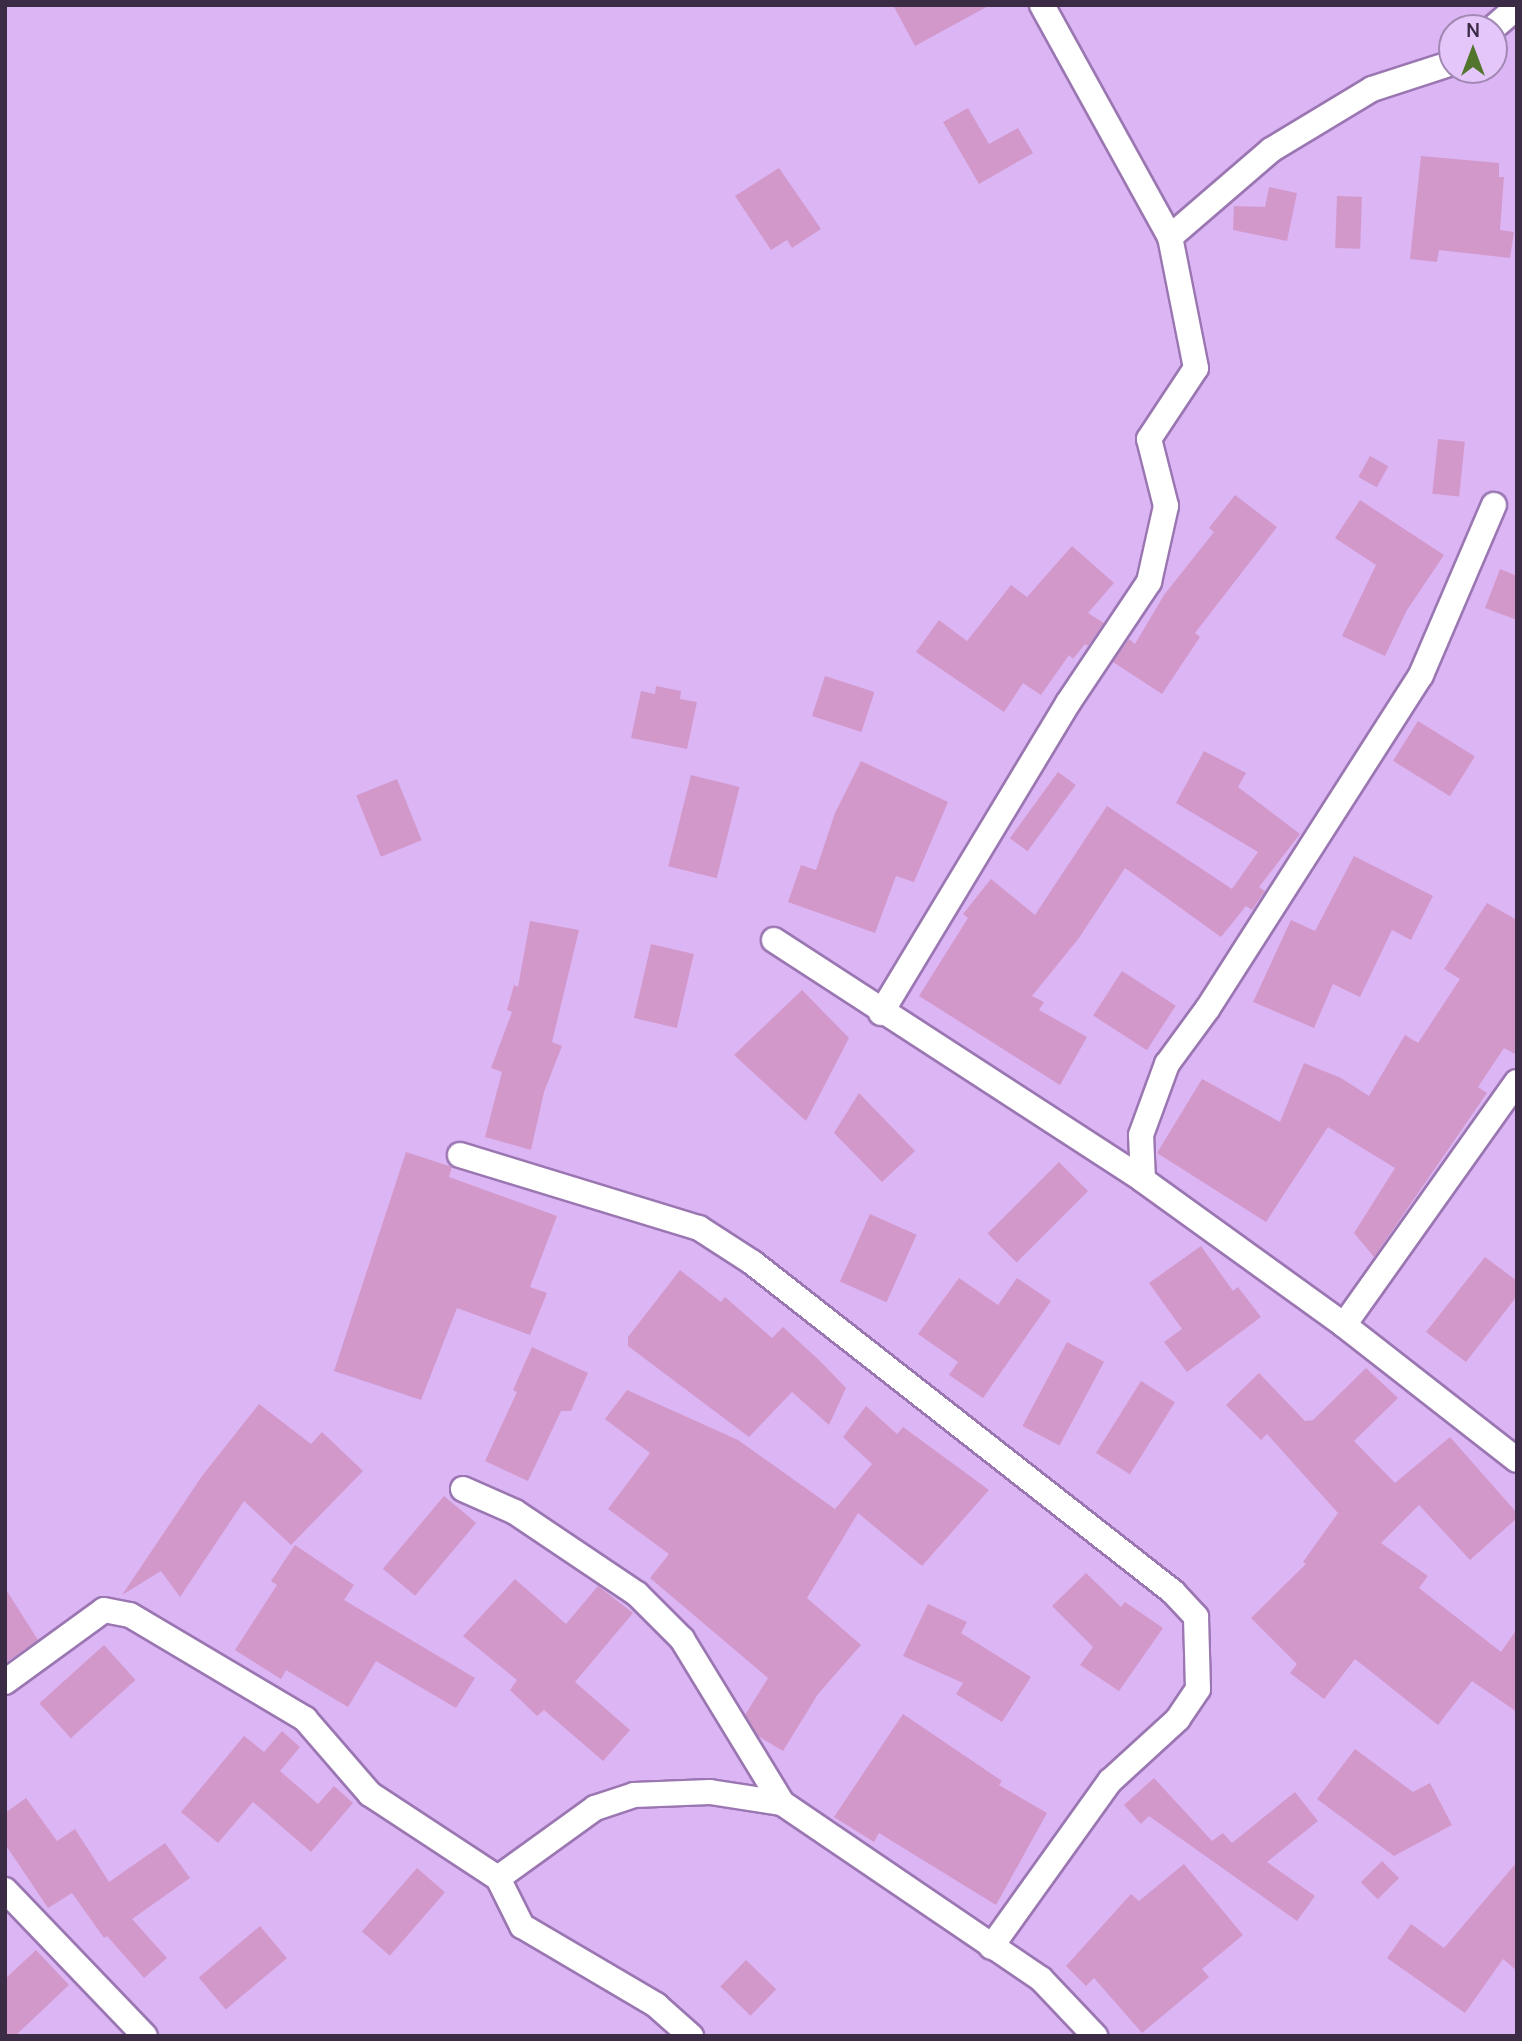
<!DOCTYPE html>
<html>
<head>
<meta charset="utf-8">
<style>
  body { margin:0 }
  #map { position:relative; width:1522px; height:2041px; overflow:hidden; background:#dcb5f5; font-family:Manrope,sans-serif }
  div>[style] { position:absolute }
  .building>* { inset:0; background:#d398ca; transform-origin:0 0 }
  .roads { filter:drop-shadow(2px 0 #9b77b2) drop-shadow(-2px 0 #9b77b2) drop-shadow(0 2px #9b77b2) drop-shadow(0 -2px #9b77b2) }
  .street>* { height:24px; margin:-12px; padding:0 12px; transform-origin:12px; border-radius:12px; background:#fff }
  span { translate:-50% -50%; white-space:nowrap; text-align:center; line-height:1.15; -webkit-text-stroke:5px #e5c6fa; paint-order:stroke }
  .frame { position:absolute; inset:0; border:7px solid #3b2b45; pointer-events:none }
  .north { position:absolute; left:1438px; top:14px; width:70px; height:70px; box-sizing:border-box; background:#e5c6fa; border:2px solid #a188b2; border-radius:50%; rotate:0deg; font-size:19px; font-weight:700; line-height:28px; text-align:center; color:#3b2b45 }
  .north::after { content:''; display:block; margin:auto; width:24px; height:32px; background:#51752d; clip-path:polygon(50% 0,100% 100%,50% 72%,0 100%) }
</style>
</head>
<body>
<div id="map">
  <div class="building">
    <i style="clip-path:polygon(893px 5px,990px 5px,915px 46px)"></i>
    <i style="clip-path:polygon(968px 108px,989px 144px,1018px 128px,1033px 153px,979px 184px,943px 122px)"></i>
    <i style="clip-path:polygon(1421px 156px,1499px 163px,1499px 177px,1504px 177px,1500px 230px,1514px 232px,1510px 258px,1439px 250px,1437px 262px,1410px 259px)"></i>
    <i style="clip-path:polygon(779px 168px,821px 229px,792px 248px,787px 240px,771px 250px,735px 196px)"></i>
    <i style="clip-path:polygon(1269px 187px,1297px 193px,1287px 241px,1233px 230px,1234px 206px,1265px 207px)"></i>
    <i style="left:1337px;top:196px;width:25px;height:52px;rotate:2deg"></i>
    <i style="left:1438px;top:439px;width:27px;height:55px;rotate:6deg"></i>
    <i style="left:1370px;top:456px;width:21px;height:24px;rotate:29deg"></i>
    <i style="clip-path:polygon(1235px 495px,1277px 527px,1195px 633px,1200px 637px,1162px 694px,1113px 662px,1129px 639px,1135px 644px,1164px 595px,1214px 532px,1209px 528px)"></i>
    <i style="clip-path:polygon(1360px 500px,1444px 555px,1407px 610px,1385px 656px,1342px 636px,1376px 565px,1335px 538px)"></i>
    <i style="clip-path:polygon(1072px 546px,1114px 583px,1088px 613px,1104px 623px,1088px 646px,1085px 644px,1073px 659px,1069px 655px,1041px 695px,1023px 683px,1004px 712px,916px 652px,939px 620px,967px 641px,1011px 585px,1027px 597px)"></i>
    <i style="clip-path:polygon(1500px 569px,1517px 576px,1517px 620px,1485px 608px)"></i>
    <i style="left:825px;top:676px;width:52px;height:42px;rotate:18deg"></i>
    <i style="clip-path:polygon(656px 686px,681px 691px,680px 699px,697px 702px,687px 749px,631px 738px,641px 691px,655px 694px)"></i>
    <i style="left:1418px;top:721px;width:67px;height:47px;rotate:32deg"></i>
    <i style="clip-path:polygon(1204px 751px,1246px 773px,1238px 787px,1300px 834px,1259px 887px,1265px 891px,1252px 910px,1246px 906px,1221px 937px,1125px 868px,1079px 938px,1032px 996px,1044px 1002px,1039px 1010px,1087px 1037px,1060px 1085px,919px 996px,968px 918px,963px 914px,991px 879px,1035px 915px,1107px 806px,1232px 889px,1258px 852px,1176px 803px)"></i>
    <i style="clip-path:polygon(861px 761px,948px 802px,914px 882px,896px 876px,875px 933px,788px 902px,801px 865px,816px 870px,835px 813px)"></i>
    <i style="left:1058px;top:772px;width:22px;height:82px;rotate:36deg"></i>
    <i style="left:691px;top:775px;width:50px;height:94px;rotate:14deg"></i>
    <i style="left:397px;top:779px;width:66px;height:44px;rotate:68deg"></i>
    <i style="clip-path:polygon(1354px 856px,1433px 896px,1411px 940px,1392px 930px,1360px 997px,1333px 984px,1314px 1028px,1253px 1002px,1291px 920px,1315px 931px)"></i>
    <i style="clip-path:polygon(1487px 903px,1517px 920px,1517px 1055px,1504px 1048px,1478px 1087px,1487px 1093px,1374px 1257px,1354px 1233px,1395px 1168px,1328px 1127px,1266px 1222px,1157px 1153px,1202px 1079px,1280px 1122px,1304px 1063px,1341px 1078px,1369px 1096px,1405px 1035px,1418px 1043px,1460px 979px,1444px 969px)"></i>
    <i style="clip-path:polygon(530px 921px,579px 930px,552px 1042px,562px 1046px,544px 1092px,531px 1150px,485px 1137px,502px 1072px,491px 1068px,512px 1012px,507px 1010px,514px 985px,518px 987px)"></i>
    <i style="left:651px;top:944px;width:44px;height:76px;rotate:13deg"></i>
    <i style="left:1122px;top:971px;width:64px;height:53px;rotate:33deg"></i>
    <i style="clip-path:polygon(802px 990px,849px 1038px,806px 1121px,734px 1055px)"></i>
    <i style="clip-path:polygon(859px 1093px,915px 1151px,882px 1182px,834px 1133px)"></i>
    <i style="clip-path:polygon(406px 1152px,452px 1167px,449px 1177px,557px 1216px,530px 1287px,547px 1293px,530px 1335px,457px 1308px,421px 1400px,334px 1371px)"></i>
    <i style="left:1059px;top:1162px;width:41px;height:101px;rotate:45deg"></i>
    <i style="left:870px;top:1214px;width:51px;height:74px;rotate:24deg"></i>
    <i style="clip-path:polygon(1201px 1246px,1233px 1291px,1238px 1287px,1261px 1317px,1187px 1372px,1164px 1342px,1182px 1329px,1149px 1283px)"></i>
    <i style="clip-path:polygon(1485px 1257px,1517px 1281px,1517px 1296px,1466px 1362px,1426px 1332px)"></i>
    <i style="clip-path:polygon(680px 1270px,721px 1302px,725px 1297px,772px 1338px,783px 1327px,820px 1361px,846px 1388px,829px 1425px,792px 1392px,749px 1437px,628px 1346px,628px 1337px)"></i>
    <i style="clip-path:polygon(959px 1278px,998px 1305px,1017px 1278px,1051px 1301px,983px 1398px,949px 1375px,958px 1362px,918px 1334px)"></i>
    <i style="left:1067px;top:1342px;width:42px;height:95px;rotate:28deg"></i>
    <i style="clip-path:polygon(532px 1347px,588px 1373px,571px 1411px,561px 1411px,528px 1481px,485px 1461px,517px 1392px,513px 1390px)"></i>
    <i style="clip-path:polygon(1366px 1368px,1398px 1398px,1354px 1441px,1395px 1483px,1450px 1437px,1517px 1513px,1517px 1518px,1470px 1560px,1419px 1505px,1381px 1543px,1428px 1576px,1419px 1588px,1501px 1652px,1517px 1629px,1517px 1712px,1472px 1681px,1438px 1725px,1355px 1659px,1324px 1699px,1290px 1673px,1297px 1664px,1251px 1618px,1306px 1564px,1303px 1562px,1338px 1513px,1267px 1434px,1261px 1440px,1226px 1405px,1259px 1373px,1305px 1421px,1313px 1420px)"></i>
    <i style="left:1141px;top:1381px;width:40px;height:85px;rotate:32deg"></i>
    <i style="clip-path:polygon(627px 1390px,738px 1440px,835px 1509px,872px 1464px,843px 1437px,866px 1406px,897px 1434px,903px 1427px,989px 1490px,922px 1566px,858px 1513px,807px 1598px,861px 1645px,818px 1694px,783px 1751px,758px 1736px,745px 1715px,768px 1678px,650px 1578px,669px 1554px,608px 1509px,650px 1453px,605px 1419px)"></i>
    <i style="clip-path:polygon(259px 1404px,311px 1444px,322px 1432px,363px 1471px,291px 1545px,244px 1501px,180px 1597px,161px 1571px,122px 1595px,202px 1476px)"></i>
    <i style="left:444px;top:1496px;width:42px;height:95px;rotate:40deg"></i>
    <i style="clip-path:polygon(295px 1545px,354px 1585px,344px 1600px,475px 1678px,456px 1708px,376px 1661px,348px 1707px,286px 1670px,281px 1679px,235px 1650px,277px 1585px,271px 1581px)"></i>
    <i style="clip-path:polygon(1086px 1573px,1121px 1607px,1125px 1602px,1163px 1628px,1119px 1691px,1080px 1665px,1093px 1647px,1052px 1606px)"></i>
    <i style="clip-path:polygon(515px 1579px,566px 1624px,598px 1586px,633px 1613px,575px 1682px,630px 1730px,603px 1761px,544px 1710px,537px 1716px,510px 1690px,517px 1680px,463px 1636px)"></i>
    <i style="clip-path:polygon(5px 1588px,38px 1640px,5px 1663px)"></i>
    <i style="clip-path:polygon(928px 1604px,967px 1622px,961px 1633px,1031px 1677px,1002px 1722px,956px 1694px,963px 1683px,903px 1656px)"></i>
    <i style="left:104px;top:1645px;width:47px;height:87px;rotate:48deg"></i>
    <i style="clip-path:polygon(903px 1714px,1002px 1781px,999px 1785px,1047px 1813px,996px 1905px,879px 1833px,874px 1842px,834px 1817px)"></i>
    <i style="clip-path:polygon(282px 1731px,300px 1747px,280px 1771px,318px 1804px,334px 1786px,353px 1803px,311px 1852px,253px 1802px,218px 1843px,181px 1812px,244px 1736px,264px 1752px)"></i>
    <i style="clip-path:polygon(1355px 1749px,1413px 1792px,1430px 1783px,1452px 1825px,1394px 1856px,1317px 1799px)"></i>
    <i style="clip-path:polygon(1154px 1778px,1212px 1841px,1223px 1833px,1232px 1843px,1295px 1792px,1318px 1821px,1267px 1862px,1315px 1896px,1297px 1921px,1149px 1816px,1141px 1824px,1124px 1805px)"></i>
    <i style="clip-path:polygon(26px 1798px,57px 1841px,75px 1829px,109px 1882px,165px 1843px,190px 1878px,132px 1919px,167px 1958px,144px 1978px,107px 1936px,104px 1938px,72px 1893px,48px 1908px,5px 1844px,5px 1813px)"></i>
    <i style="left:1382px;top:1861px;width:24px;height:30px;rotate:45deg"></i>
    <i style="clip-path:polygon(1517px 1862px,1517px 1971px,1503px 1959px,1465px 2013px,1387px 1958px,1411px 1924px,1444px 1948px)"></i>
    <i style="clip-path:polygon(1184px 1864px,1243px 1935px,1202px 1969px,1209px 1977px,1142px 2033px,1094px 1978px,1086px 1986px,1066px 1966px,1131px 1894px,1139px 1901px)"></i>
    <i style="left:417px;top:1868px;width:37px;height:84px;rotate:41deg"></i>
    <i style="left:260px;top:1926px;width:42px;height:80px;rotate:50deg"></i>
    <i style="clip-path:polygon(36px 1950px,69px 1985px,15px 2036px,5px 2036px,5px 1979px)"></i>
    <i style="left:746px;top:1960px;width:42px;height:37px;rotate:44deg"></i>
  </div>
  <div class="roads">
    <div class="street">
      <i style="left:1493px;top:28px;width:32px;rotate:-41deg"></i>
      <i style="left:1170px;top:237px;width:133px;rotate:-40.7deg"></i>
      <i style="left:1271px;top:150px;width:118px;rotate:-31.1deg"></i>
      <i style="left:1372px;top:89px;width:84px;rotate:-18deg"></i>
      <i style="left:774px;top:940px;width:440px;rotate:33deg"></i>
      <i style="left:1143px;top:1180px;width:248px;rotate:35.8deg"></i>
      <i style="left:1344px;top:1325px;width:219px;rotate:38deg"></i>
      <i style="left:881px;top:1013px;width:362px;rotate:-58.9deg"></i>
      <i style="left:1068px;top:703px;width:146px;rotate:-56.2deg"></i>
      <i style="left:1149px;top:582px;width:78px;rotate:-77.4deg"></i>
      <i style="left:1166px;top:506px;width:69px;rotate:-104.2deg"></i>
      <i style="left:1149px;top:439px;width:85px;rotate:-56.5deg"></i>
      <i style="left:1196px;top:368px;width:134px;rotate:-101.2deg"></i>
      <i style="left:1170px;top:237px;width:265px;rotate:-118.9deg"></i>
      <i style="left:460px;top:1155px;width:250px;rotate:17deg"></i>
      <i style="left:699px;top:1228px;width:64px;rotate:32.9deg"></i>
      <i style="left:753px;top:1263px;width:534px;rotate:38.07deg"></i>
      <i style="left:1173px;top:1592px;width:34px;rotate:47deg"></i>
      <i style="left:1196px;top:1617px;width:72px;rotate:88.4deg"></i>
      <i style="left:1198px;top:1689px;width:36px;rotate:124deg"></i>
      <i style="left:1178px;top:1719px;width:92px;rotate:137.6deg"></i>
      <i style="left:1110px;top:1781px;width:204px;rotate:125.6deg"></i>
      <i style="left:1143px;top:1180px;width:45px;rotate:-92.5deg"></i>
      <i style="left:1141px;top:1135px;width:76px;rotate:-69.9deg"></i>
      <i style="left:1167px;top:1064px;width:69px;rotate:-53.8deg"></i>
      <i style="left:1208px;top:1008px;width:395px;rotate:-57.4deg"></i>
      <i style="left:1421px;top:675px;width:185px;rotate:-66.8deg"></i>
      <i style="left:1344px;top:1325px;width:298px;rotate:-54.6deg"></i>
      <i style="left:463px;top:1489px;width:57px;rotate:23.9deg"></i>
      <i style="left:515px;top:1512px;width:147px;rotate:33.9deg"></i>
      <i style="left:637px;top:1594px;width:64px;rotate:45deg"></i>
      <i style="left:682px;top:1639px;width:192px;rotate:58.6deg"></i>
      <i style="left:5px;top:1682px;width:122px;rotate:-36deg"></i>
      <i style="left:104px;top:1610px;width:26px;rotate:11deg"></i>
      <i style="left:130px;top:1615px;width:204px;rotate:30.7deg"></i>
      <i style="left:305px;top:1719px;width:99px;rotate:49.1deg"></i>
      <i style="left:370px;top:1794px;width:153px;rotate:33.3deg"></i>
      <i style="left:498px;top:1878px;width:54px;rotate:63.4deg"></i>
      <i style="left:522px;top:1926px;width:156px;rotate:30.5deg"></i>
      <i style="left:656px;top:2005px;width:47px;rotate:41.5deg"></i>
      <i style="left:498px;top:1878px;width:120px;rotate:-35.8deg"></i>
      <i style="left:595px;top:1808px;width:41px;rotate:-18.4deg"></i>
      <i style="left:634px;top:1795px;width:76px;rotate:-2.3deg"></i>
      <i style="left:710px;top:1792px;width:73px;rotate:8.7deg"></i>
      <i style="left:782px;top:1803px;width:313px;rotate:34.2deg"></i>
      <i style="left:1041px;top:1979px;width:79px;rotate:46.5deg"></i>
      <i style="left:5px;top:1890px;width:202px;rotate:46.2deg"></i>
    </div>
  </div>
  <div class="frame"></div>
  <div class="north">N</div>
</div>
</body>
</html>
